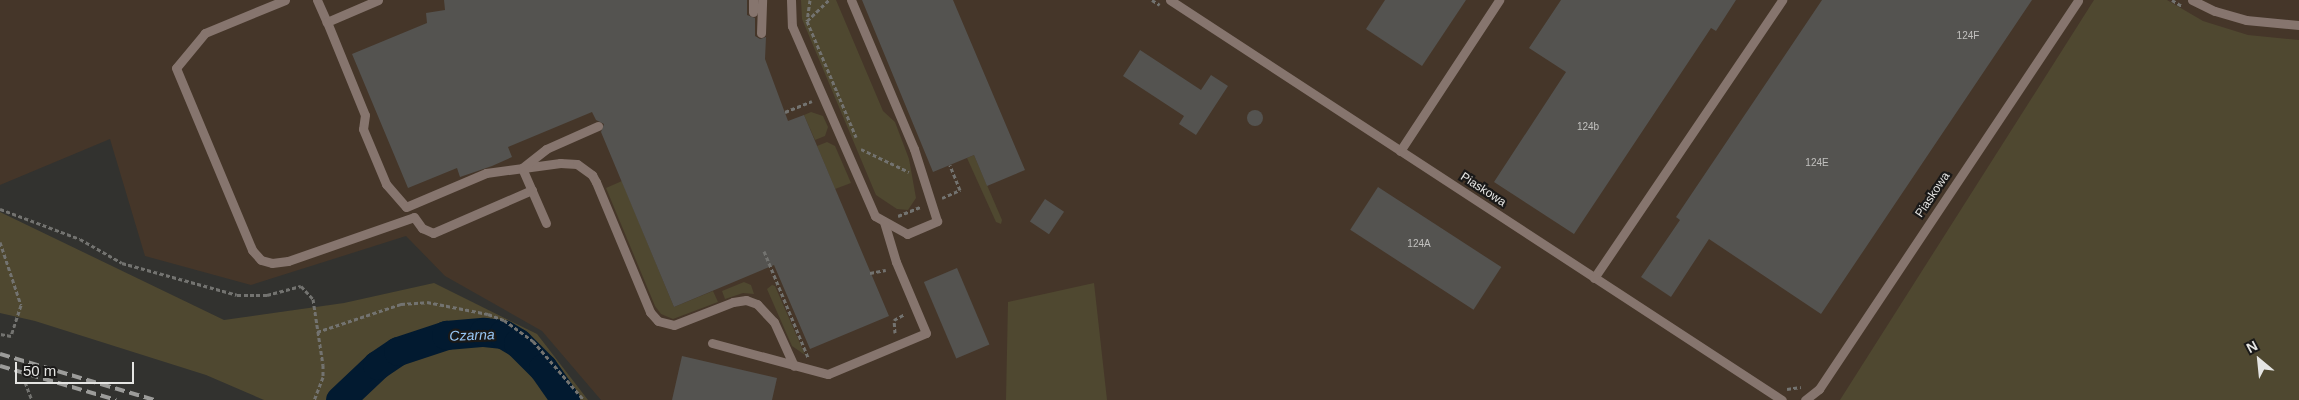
<!DOCTYPE html>
<html>
<head>
<meta charset="utf-8">
<style>
  body { margin:0 }
  #map { position:relative; width:2299px; height:400px; overflow:hidden; background:#32322f; font-family:Helvetica,sans-serif }
  div>[style] { position:absolute }
  .industrial>* { inset:0; background:#453629 }
  .green>* { inset:0; background:#4f4830 }
  .river>* { height:29px; margin:-14.5px; padding:0 14.5px; transform-origin:14.5px; border-radius:14.5px; background:#021a30 }
  .building>* { inset:0; background:#545350; transform-origin:0 0 }
  .round { border-radius:50% }
  .path>* { height:3px; margin-top:-1.5px; transform-origin:0; background:repeating-linear-gradient(90deg,#737370 0 4px,transparent 0 6.5px) }
  .lane>* { height:9px; margin:-4.5px; padding:0 4.5px; transform-origin:4.5px; border-radius:4.5px; background:#86756e }
  .rail>* { height:4px; margin-top:-2px; transform-origin:0; background:repeating-linear-gradient(90deg,#9c9c9a 0 10px,transparent 0 15px) }
  span { translate:-50% -50%; white-space:nowrap; text-align:center; line-height:1.15; -webkit-text-stroke:4.5px #1a1918; paint-order:stroke }
  .number-label { font-size:10px; color:#c1c0be }
  .number-label span { -webkit-text-stroke-width:0 }
  .street-label { font-size:12px; color:#e5e5e3 }
  .water-label { font-size:14px; color:#98c7f5; font-style:italic }
  .north { position:absolute; left:2234px; top:335px; width:50px; height:50px; -webkit-text-stroke:4px #1a1918; paint-order:stroke; rotate:332deg; font-size:14px; font-weight:700; line-height:20px; text-align:center; color:#e5e5e3 }
  .north::after { content:''; display:block; margin:auto; width:18px; height:22px; background:#e5e5e3; clip-path:polygon(50% 0,100% 100%,50% 72%,0 100%) }
  .scale { position:absolute; left:15px; top:362px; width:119px; height:22px; box-sizing:border-box; border:2px solid #e5e5e3; border-top:0; padding-left:6px; font-size:15px; line-height:18px; white-space:nowrap; color:#e5e5e3; -webkit-text-stroke:4px #1a1918; paint-order:stroke }
</style>
</head>
<body>
<div id="map">
  <div class="industrial">
    <i style="clip-path:polygon(0 0,2299px 0,2299px 400px,601px 400px,542px 331px,445px 276px,406px 236px,251px 285px,145px 256px,110px 139px,0 185px)"></i>
  </div>
  <div class="green">
    <i style="clip-path:polygon(801px 0,836px 0,883px 111px,895px 122px,909px 159px,916px 198px,908px 210px,897px 209px,876px 195px,873px 188px,802px 19px)"></i>
    <i style="clip-path:polygon(2094px 0,2167px 0,2203px 21px,2248px 35px,2299px 40px,2299px 400px,1840px 400px)"></i>
    <i style="clip-path:polygon(811px 112px,823px 116px,828px 127px,825px 136px,815px 140px,804px 115px)"></i>
    <i style="clip-path:polygon(827px 142px,835px 146px,851px 183px,835px 189px,817px 146px)"></i>
    <i style="clip-path:polygon(974px 155px,1002px 220px,1001px 224px,996px 222px,967px 158px)"></i>
    <i style="clip-path:polygon(622px 181px,674px 307px,713px 291px,718px 302px,673px 319px,661px 314px,655px 306px,606px 188px)"></i>
    <i style="clip-path:polygon(0 212px,224px 320px,344px 303px,434px 283px,537px 334px,588px 400px,264px 400px,206px 375px,35px 321px,0 313px)"></i>
    <i style="clip-path:polygon(744px 282px,751px 285px,754px 294px,743px 293px,725px 299px,722px 291px)"></i>
    <i style="clip-path:polygon(1094px 283px,1107px 400px,1006px 400px,1008px 302px)"></i>
    <i style="clip-path:polygon(772px 285px,775px 286px,805px 355px,792px 346px,767px 289px)"></i>
  </div>
  <div class="river">
    <i style="left:340px;top:400px;width:51px;rotate:-43.4deg"></i>
    <i style="left:377px;top:365px;width:25px;rotate:-34deg"></i>
    <i style="left:398px;top:351px;width:51px;rotate:-18.4deg"></i>
    <i style="left:446px;top:335px;width:38px;rotate:-5deg"></i>
    <i style="left:484px;top:332px;width:19px;rotate:6deg"></i>
    <i style="left:503px;top:334px;width:17px;rotate:31deg"></i>
    <i style="left:518px;top:343px;width:35px;rotate:45deg"></i>
    <i style="left:543px;top:368px;width:39px;rotate:55deg"></i>
  </div>
  <div class="building">
    <i style="clip-path:polygon(444px 0,747px 0,747px 15px,755px 18px,755px 36px,760px 39px,766px 37px,765px 59px,788px 121px,804px 115px,889px 316px,810px 349px,774px 265px,674px 307px,601px 132px,604px 124px,596px 120px,592px 112px,508px 147px,512px 157px,492px 166px,460px 177px,457px 168px,408px 188px,352px 54px,427px 23px,426px 13px,445px 10px)"></i>
    <i style="clip-path:polygon(862px 0,953px 0,1025px 170px,987px 186px,974px 155px,933px 172px)"></i>
    <i style="clip-path:polygon(1385px 0,1466px 0,1422px 66px,1366px 29px)"></i>
    <i style="clip-path:polygon(1561px 0,1736px 0,1716px 31px,1711px 28px,1574px 234px,1494px 182px,1566px 72px,1529px 48px)"></i>
    <i style="clip-path:polygon(1822px 0,2032px 0,1821px 314px,1709px 239px,1671px 297px,1641px 277px,1680px 220px,1676px 217px)"></i>
    <i style="clip-path:polygon(1140px 50px,1201px 90px,1211px 75px,1228px 86px,1196px 135px,1179px 124px,1184px 116px,1123px 76px)"></i>
    <i class="round" style="left:1247px;top:110px;width:16px;height:16px"></i>
    <i style="left:1378px;top:187px;width:147px;height:51px;rotate:33deg"></i>
    <i style="left:1045px;top:199px;width:23px;height:27px;rotate:34deg"></i>
    <i style="left:957px;top:268px;width:83px;height:36px;rotate:67deg"></i>
    <i style="clip-path:polygon(682px 356px,777px 378px,772px 400px,672px 400px)"></i>
  </div>
  <div class="path">
    <i style="left:810px;top:0;width:21px;rotate:98deg"></i>
    <i style="left:807px;top:21px;width:77px;rotate:67.1deg"></i>
    <i style="left:1152px;top:0;width:9px;rotate:32deg"></i>
    <i style="left:2172px;top:0;width:12px;rotate:31deg"></i>
    <i style="left:807px;top:21px;width:30px;rotate:-44deg"></i>
    <i style="left:837px;top:92px;width:49px;rotate:67.1deg"></i>
    <i style="left:785px;top:112px;width:29px;rotate:-22deg"></i>
    <i style="left:861px;top:149px;width:53px;rotate:25.6deg"></i>
    <i style="left:942px;top:198px;width:20px;rotate:-24deg"></i>
    <i style="left:960px;top:190px;width:27px;rotate:-112deg"></i>
    <i style="left:0;top:209px;width:85px;rotate:20.6deg"></i>
    <i style="left:80px;top:239px;width:48px;rotate:29.7deg"></i>
    <i style="left:122px;top:263px;width:119px;rotate:15.5deg"></i>
    <i style="left:237px;top:295px;width:30px"></i>
    <i style="left:267px;top:295px;width:35px;rotate:-15deg"></i>
    <i style="left:301px;top:286px;width:18px;rotate:47deg"></i>
    <i style="left:313px;top:299px;width:67px;rotate:81.4deg"></i>
    <i style="left:323px;top:365px;width:12px;rotate:90deg"></i>
    <i style="left:323px;top:377px;width:25px;rotate:111deg"></i>
    <i style="left:898px;top:216px;width:24px;rotate:-22deg"></i>
    <i style="left:0;top:242px;width:66px;rotate:71.6deg"></i>
    <i style="left:21px;top:305px;width:33px;rotate:108deg"></i>
    <i style="left:11px;top:336px;width:11px;rotate:-170deg"></i>
    <i style="left:764px;top:251px;width:115px;rotate:67.5deg"></i>
    <i style="left:870px;top:273px;width:16px;rotate:-11deg"></i>
    <i style="left:317px;top:332px;width:89px;rotate:-18.4deg"></i>
    <i style="left:401px;top:304px;width:26px;rotate:-4deg"></i>
    <i style="left:427px;top:302px;width:62px;rotate:11.1deg"></i>
    <i style="left:488px;top:314px;width:17px;rotate:21deg"></i>
    <i style="left:504px;top:320px;width:36px;rotate:36deg"></i>
    <i style="left:533px;top:341px;width:78px;rotate:49.2deg"></i>
    <i style="left:895px;top:333px;width:13px;rotate:-94deg"></i>
    <i style="left:894px;top:320px;width:13px;rotate:-29deg"></i>
    <i style="left:25px;top:382px;width:19px;rotate:69deg"></i>
    <i style="left:1787px;top:389px;width:14px;rotate:-8deg"></i>
  </div>
  <div class="lane">
    <i style="left:285px;top:0;width:87px;rotate:157.6deg"></i>
    <i style="left:205px;top:33px;width:45px;rotate:129.6deg"></i>
    <i style="left:176px;top:68px;width:197px;rotate:67.3deg"></i>
    <i style="left:252px;top:250px;width:13px;rotate:48deg"></i>
    <i style="left:261px;top:260px;width:11px;rotate:15deg"></i>
    <i style="left:272px;top:263px;width:16px;rotate:-7deg"></i>
    <i style="left:288px;top:261px;width:133px;rotate:-19.2deg"></i>
    <i style="left:414px;top:217px;width:14px;rotate:54deg"></i>
    <i style="left:422px;top:228px;width:12px;rotate:24deg"></i>
    <i style="left:433px;top:233px;width:108px;rotate:-23.5deg"></i>
    <i style="left:317px;top:0;width:24px;rotate:66deg"></i>
    <i style="left:378px;top:0;width:56px;rotate:156.7deg"></i>
    <i style="left:327px;top:22px;width:100px;rotate:67.8deg"></i>
    <i style="left:365px;top:115px;width:14px;rotate:98deg"></i>
    <i style="left:363px;top:129px;width:60px;rotate:67.3deg"></i>
    <i style="left:386px;top:184px;width:30px;rotate:49deg"></i>
    <i style="left:406px;top:207px;width:87px;rotate:-23deg"></i>
    <i style="left:486px;top:173px;width:75px;rotate:-7.7deg"></i>
    <i style="left:560px;top:163px;width:17px;rotate:3deg"></i>
    <i style="left:577px;top:164px;width:19px;rotate:36deg"></i>
    <i style="left:592px;top:175px;width:8px;rotate:60deg"></i>
    <i style="left:596px;top:182px;width:141px;rotate:67.4deg"></i>
    <i style="left:650px;top:312px;width:12px;rotate:48deg"></i>
    <i style="left:658px;top:321px;width:16px;rotate:14deg"></i>
    <i style="left:674px;top:325px;width:63px;rotate:-21.3deg"></i>
    <i style="left:733px;top:302px;width:13px;rotate:-9deg"></i>
    <i style="left:746px;top:300px;width:12px;rotate:20deg"></i>
    <i style="left:757px;top:304px;width:25px;rotate:47deg"></i>
    <i style="left:774px;top:322px;width:48px;rotate:65.6deg"></i>
    <i style="left:791px;top:0;width:26px;rotate:88deg"></i>
    <i style="left:792px;top:26px;width:207px;rotate:66.4deg"></i>
    <i style="left:875px;top:216px;width:37px;rotate:29deg"></i>
    <i style="left:907px;top:234px;width:33px;rotate:-23deg"></i>
    <i style="left:937px;top:221px;width:76px;rotate:-107.7deg"></i>
    <i style="left:914px;top:149px;width:162px;rotate:-112.9deg"></i>
    <i style="left:1170px;top:0;width:731px;rotate:33.17deg"></i>
    <i style="left:2192px;top:0;width:25px;rotate:26deg"></i>
    <i style="left:2215px;top:11px;width:32px;rotate:16deg"></i>
    <i style="left:2246px;top:20px;width:53px;rotate:5.4deg"></i>
    <i style="left:753px;top:12px;width:12px;rotate:-90deg"></i>
    <i style="left:761px;top:33px;width:33px;rotate:-88deg"></i>
    <i style="left:1400px;top:151px;width:181px;rotate:-56.7deg"></i>
    <i style="left:546px;top:223px;width:60px;rotate:-113.6deg"></i>
    <i style="left:522px;top:168px;width:31px;rotate:-38deg"></i>
    <i style="left:546px;top:149px;width:57px;rotate:-23.9deg"></i>
    <i style="left:1594px;top:278px;width:336px;rotate:-55.9deg"></i>
    <i style="left:712px;top:343px;width:120px;rotate:15deg"></i>
    <i style="left:828px;top:374px;width:106px;rotate:-22.7deg"></i>
    <i style="left:926px;top:333px;width:77px;rotate:-112.9deg"></i>
    <i style="left:896px;top:262px;width:42px;rotate:-106.7deg"></i>
    <i style="left:1805px;top:400px;width:18px;rotate:-38deg"></i>
    <i style="left:1819px;top:389px;width:467px;rotate:-56.3deg"></i>
  </div>
  <div class="rail">
    <i style="left:0;top:354px;width:161px;rotate:16.6deg"></i>
    <i style="left:0;top:366px;width:121px;rotate:16.3deg"></i>
  </div>
  <div class="number-label">
    <span style="left:1968px;top:36px">124F</span>
    <span style="left:1588px;top:127px">124b</span>
    <span style="left:1817px;top:163px">124E</span>
    <span style="left:1419px;top:244px">124A</span>
  </div>
  <div class="street-label">
    <span style="left:1483px;top:190px;rotate:33deg">Piaskowa</span>
    <span style="left:1933px;top:195px;rotate:-56deg">Piaskowa</span>
  </div>
  <div class="water-label">
    <span style="left:472px;top:335px;rotate:-2deg">Czarna</span>
  </div>
  <div class="north">N</div>
  <div class="scale">50 m</div>
</div>
</body>
</html>
